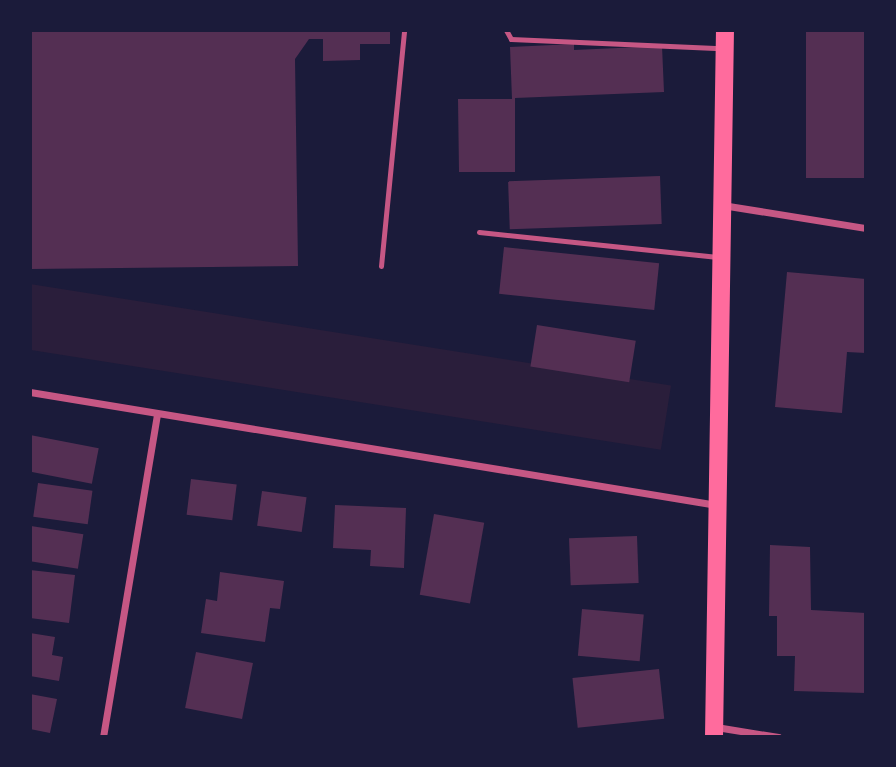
<!DOCTYPE html>
<html>
<head>
<meta charset="utf-8">
<style>
  body { margin:0 }
  #map { position:relative; width:896px; height:767px; overflow:hidden; background:#1b1b3a; font-family:"Source Sans 3",sans-serif }
  div>[style] { position:absolute }
  .green>* { inset:0; background:#2a1e3b; transform-origin:0 0 }
  .building>* { inset:0; background:#542f53; transform-origin:0 0 }
  .service>* { height:5px; margin:-2.5px; padding:0 2.5px; transform-origin:2.5px; border-radius:2.5px; background:#c65784 }
  .minor>* { height:7px; margin:-3.5px; padding:0 3.5px; transform-origin:3.5px; border-radius:3.5px; background:#c65784 }
  .primary>* { height:18px; margin:-9px; padding:0 9px; transform-origin:9px; border-radius:9px; background:#ff6b9d }
  span { translate:-50% -50%; white-space:nowrap; text-align:center; line-height:1.15; -webkit-text-stroke:5px #1b1b3a; paint-order:stroke }
  .frame { position:absolute; inset:0; border:32px solid #1b1b3a; pointer-events:none }
</style>
</head>
<body>
<div id="map">
  <div class="green">
    <i style="left:30px;top:284px;width:649px;height:65px;rotate:9deg"></i>
  </div>
  <div class="building">
    <i style="clip-path:polygon(30px 30px,390px 30px,390px 44px,360px 44px,360px 60px,323px 61px,323px 39px,309px 39px,295px 59px,298px 266px,30px 269px)"></i>
    <i style="left:806px;top:30px;width:60px;height:148px"></i>
    <i style="clip-path:polygon(574px 44px,574px 50px,662px 46px,664px 92px,515px 98px,515px 172px,459px 172px,458px 99px,512px 99px,510px 47px)"></i>
    <i style="left:660px;top:176px;width:48px;height:152px;rotate:88deg"></i>
    <i style="left:504px;top:247px;width:156px;height:47px;rotate:6deg"></i>
    <i style="clip-path:polygon(787px 272px,866px 279px,866px 353px,847px 352px,842px 413px,775px 407px)"></i>
    <i style="left:537px;top:325px;width:100px;height:42px;rotate:9deg"></i>
    <i style="left:30px;top:435px;width:70px;height:36px;rotate:11deg"></i>
    <i style="left:191px;top:479px;width:46px;height:36px;rotate:7deg"></i>
    <i style="left:38px;top:483px;width:55px;height:34px;rotate:8deg"></i>
    <i style="left:262px;top:491px;width:45px;height:35px;rotate:8deg"></i>
    <i style="clip-path:polygon(335px 505px,406px 508px,404px 568px,370px 566px,371px 550px,333px 548px)"></i>
    <i style="left:434px;top:514px;width:51px;height:82px;rotate:10deg"></i>
    <i style="left:31px;top:526px;width:53px;height:35px;rotate:9deg"></i>
    <i style="left:637px;top:536px;width:47px;height:68px;rotate:88deg"></i>
    <i style="clip-path:polygon(770px 545px,810px 547px,811px 610px,866px 613px,866px 693px,794px 691px,795px 656px,777px 656px,777px 616px,769px 616px)"></i>
    <i style="clip-path:polygon(30px 570px,75px 575px,69px 623px,30px 618px)"></i>
    <i style="clip-path:polygon(220px 572px,284px 581px,280px 609px,270px 608px,265px 642px,201px 633px,206px 599px,217px 601px)"></i>
    <i style="left:582px;top:609px;width:62px;height:47px;rotate:5deg"></i>
    <i style="clip-path:polygon(30px 633px,55px 637px,52px 655px,63px 657px,59px 681px,30px 676px)"></i>
    <i style="left:196px;top:652px;width:58px;height:57px;rotate:11deg"></i>
    <i style="left:659px;top:669px;width:50px;height:87px;rotate:84deg"></i>
    <i style="clip-path:polygon(30px 694px,57px 699px,50px 733px,30px 729px)"></i>
  </div>
  <div class="service">
    <i style="left:506px;top:30px;width:10px;rotate:61deg"></i>
    <i style="left:511px;top:39px;width:210px;rotate:2.5deg"></i>
    <i style="left:479px;top:232px;width:240px;rotate:6deg"></i>
    <i style="left:381px;top:266px;width:237px;rotate:-84.4deg"></i>
  </div>
  <div class="minor">
    <i style="left:722px;top:205px;width:146px;rotate:9.1deg"></i>
    <i style="left:30px;top:392px;width:696px;rotate:9.34deg"></i>
    <i style="left:716px;top:727px;width:63px;rotate:9.2deg"></i>
    <i style="left:103px;top:737px;width:328px;rotate:-80.5deg"></i>
  </div>
  <div class="primary">
    <i style="left:714px;top:737px;width:707px;rotate:-89.11deg"></i>
  </div>
  <div class="frame"></div>
</div>
</body>
</html>
